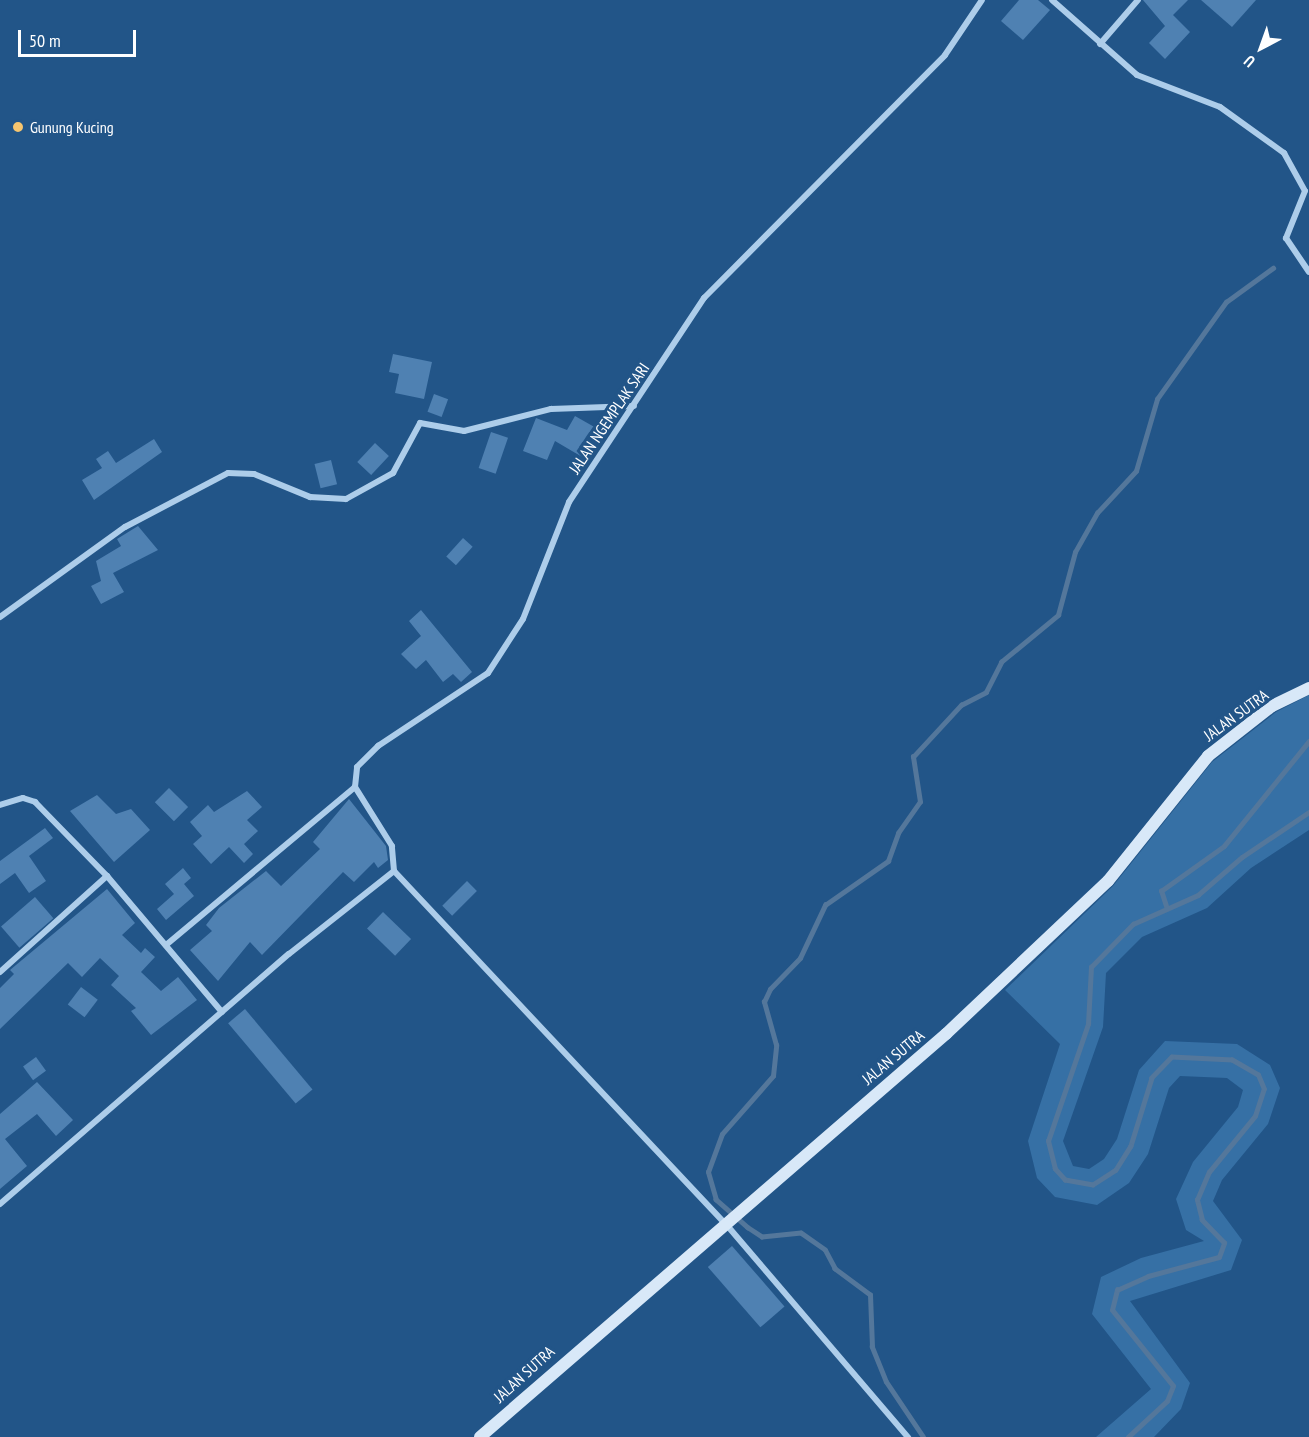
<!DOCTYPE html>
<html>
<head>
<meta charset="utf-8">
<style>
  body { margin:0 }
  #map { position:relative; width:1309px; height:1437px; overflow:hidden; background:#258; font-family:"PT Sans Narrow",sans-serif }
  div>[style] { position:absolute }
  .green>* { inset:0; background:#3670a5 }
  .stream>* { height:4.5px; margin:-2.25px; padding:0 2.25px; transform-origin:2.25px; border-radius:2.25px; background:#54779b }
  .building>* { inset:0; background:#4f81b2; transform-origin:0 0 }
  .street>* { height:6px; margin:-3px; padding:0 3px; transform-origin:3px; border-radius:3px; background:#adcdea }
  .secondary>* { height:12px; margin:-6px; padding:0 6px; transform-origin:6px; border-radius:6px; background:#d8e8f8 }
  .dots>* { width:16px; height:16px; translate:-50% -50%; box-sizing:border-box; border:3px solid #258; border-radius:50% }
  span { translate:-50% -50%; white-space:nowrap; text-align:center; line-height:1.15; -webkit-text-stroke:6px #258; paint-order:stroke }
  .poi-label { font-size:16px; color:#fff }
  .left { translate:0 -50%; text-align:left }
  .street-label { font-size:16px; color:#fff }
  .north { position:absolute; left:1231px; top:18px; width:60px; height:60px; -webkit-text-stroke:4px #258; paint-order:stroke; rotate:221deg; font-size:16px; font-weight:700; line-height:24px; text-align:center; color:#fff }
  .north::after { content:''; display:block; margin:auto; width:21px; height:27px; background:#fff; clip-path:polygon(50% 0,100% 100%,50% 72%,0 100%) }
  .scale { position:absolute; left:18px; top:30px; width:118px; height:27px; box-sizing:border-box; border:3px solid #fff; border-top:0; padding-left:8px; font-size:18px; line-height:21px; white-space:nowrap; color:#fff; -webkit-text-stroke:4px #258; paint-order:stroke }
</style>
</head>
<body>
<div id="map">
  <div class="green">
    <i style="clip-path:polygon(1309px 695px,1309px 830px,1251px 868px,1207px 908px,1142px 937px,1106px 973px,1103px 1027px,1063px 1141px,1073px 1166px,1089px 1169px,1104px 1159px,1117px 1139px,1139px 1070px,1165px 1041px,1237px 1044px,1270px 1065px,1280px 1088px,1268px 1124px,1222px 1180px,1213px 1201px,1242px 1240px,1231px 1270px,1130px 1301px,1190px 1383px,1181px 1409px,1154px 1437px,1096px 1437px,1151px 1389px,1092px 1314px,1101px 1277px,1141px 1258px,1204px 1241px,1186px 1230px,1176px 1199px,1193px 1162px,1238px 1107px,1243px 1090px,1227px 1078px,1180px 1076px,1169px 1088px,1148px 1154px,1129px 1183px,1097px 1205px,1055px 1197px,1037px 1178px,1028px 1141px,1060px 1044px,1005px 990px,1113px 886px,1212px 762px,1276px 712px)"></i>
  </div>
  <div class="stream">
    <i style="left:1167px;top:909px;width:19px;rotate:-108deg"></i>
    <i style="left:1161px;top:891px;width:77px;rotate:-35.5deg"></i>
    <i style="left:1224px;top:846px;width:135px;rotate:-51deg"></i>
    <i style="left:923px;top:1437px;width:66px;rotate:-123.9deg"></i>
    <i style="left:886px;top:1382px;width:38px;rotate:-112deg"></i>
    <i style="left:872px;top:1347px;width:52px;rotate:-92.2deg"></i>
    <i style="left:870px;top:1295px;width:44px;rotate:-143.4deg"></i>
    <i style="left:835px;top:1269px;width:21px;rotate:-118deg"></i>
    <i style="left:825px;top:1250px;width:29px;rotate:-145deg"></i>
    <i style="left:801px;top:1233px;width:39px;rotate:174deg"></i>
    <i style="left:762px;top:1237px;width:17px;rotate:-147deg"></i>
    <i style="left:748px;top:1228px;width:43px;rotate:-138.8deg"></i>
    <i style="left:716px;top:1200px;width:29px;rotate:-106deg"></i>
    <i style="left:708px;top:1172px;width:40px;rotate:-69.8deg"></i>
    <i style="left:722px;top:1134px;width:77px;rotate:-48.7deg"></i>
    <i style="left:773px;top:1076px;width:31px;rotate:-84deg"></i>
    <i style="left:776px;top:1045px;width:45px;rotate:-105.6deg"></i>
    <i style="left:764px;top:1002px;width:14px;rotate:-65deg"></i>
    <i style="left:770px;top:989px;width:43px;rotate:-45.9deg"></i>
    <i style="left:800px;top:958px;width:59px;rotate:-64.7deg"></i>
    <i style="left:825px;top:905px;width:77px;rotate:-34.9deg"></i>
    <i style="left:888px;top:861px;width:30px;rotate:-70deg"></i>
    <i style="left:898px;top:833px;width:38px;rotate:-55deg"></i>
    <i style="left:920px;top:802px;width:46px;rotate:-98.8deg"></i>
    <i style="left:913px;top:757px;width:71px;rotate:-47.3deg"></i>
    <i style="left:961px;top:705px;width:28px;rotate:-27deg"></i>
    <i style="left:986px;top:692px;width:34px;rotate:-63deg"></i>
    <i style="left:1001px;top:662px;width:74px;rotate:-39.5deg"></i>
    <i style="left:1058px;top:615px;width:65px;rotate:-74.9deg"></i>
    <i style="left:1075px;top:552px;width:45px;rotate:-60.6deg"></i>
    <i style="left:1097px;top:513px;width:57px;rotate:-47.1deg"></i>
    <i style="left:1136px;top:471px;width:75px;rotate:-73.7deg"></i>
    <i style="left:1157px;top:399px;width:119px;rotate:-54.6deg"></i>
    <i style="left:1226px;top:302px;width:58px;rotate:-35.9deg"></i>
    <i style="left:1128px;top:1437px;width:53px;rotate:-42.7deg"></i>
    <i style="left:1167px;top:1401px;width:16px;rotate:-68deg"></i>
    <i style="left:1173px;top:1386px;width:97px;rotate:-128.8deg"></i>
    <i style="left:1112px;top:1310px;width:21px;rotate:-76deg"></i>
    <i style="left:1117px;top:1290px;width:34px;rotate:-24deg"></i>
    <i style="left:1148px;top:1276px;width:73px;rotate:-15deg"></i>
    <i style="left:1219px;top:1257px;width:15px;rotate:-70deg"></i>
    <i style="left:1224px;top:1243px;width:32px;rotate:-134deg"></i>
    <i style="left:1202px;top:1220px;width:21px;rotate:-104deg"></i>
    <i style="left:1197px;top:1200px;width:30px;rotate:-67deg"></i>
    <i style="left:1209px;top:1172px;width:72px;rotate:-50.6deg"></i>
    <i style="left:1255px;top:1116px;width:28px;rotate:-72deg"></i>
    <i style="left:1264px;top:1089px;width:15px;rotate:-113deg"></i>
    <i style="left:1258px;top:1075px;width:30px;rotate:-150deg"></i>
    <i style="left:1232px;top:1060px;width:60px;rotate:-177.1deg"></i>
    <i style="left:1172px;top:1057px;width:29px;rotate:134deg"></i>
    <i style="left:1152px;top:1078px;width:71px;rotate:107.2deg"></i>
    <i style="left:1131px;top:1146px;width:28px;rotate:122deg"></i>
    <i style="left:1116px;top:1170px;width:27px;rotate:147deg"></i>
    <i style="left:1093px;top:1185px;width:28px;rotate:-170deg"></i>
    <i style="left:1065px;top:1180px;width:15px;rotate:-132deg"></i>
    <i style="left:1055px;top:1169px;width:29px;rotate:-104deg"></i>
    <i style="left:1048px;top:1141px;width:124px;rotate:-71.1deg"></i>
    <i style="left:1088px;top:1024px;width:57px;rotate:-87deg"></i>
    <i style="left:1091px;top:967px;width:60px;rotate:-45.7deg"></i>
    <i style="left:1133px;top:924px;width:71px;rotate:-24deg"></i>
    <i style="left:1198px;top:895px;width:58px;rotate:-40.8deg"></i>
    <i style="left:1242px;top:857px;width:81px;rotate:-33.9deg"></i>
  </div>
  <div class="building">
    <i style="clip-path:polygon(1019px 0,1038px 0,1050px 10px,1023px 40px,1001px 21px)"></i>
    <i style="clip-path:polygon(1143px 0,1188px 0,1173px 15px,1190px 32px,1165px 59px,1149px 43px,1165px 26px)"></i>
    <i style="clip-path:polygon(1201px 0,1256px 0,1232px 27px)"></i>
    <i style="clip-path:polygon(393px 354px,432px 362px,424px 399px,395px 393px,399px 374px,389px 372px)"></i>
    <i style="left:434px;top:394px;width:15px;height:19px;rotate:20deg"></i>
    <i style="clip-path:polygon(575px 416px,605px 433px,589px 461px,555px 441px,547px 460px,523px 451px,536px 418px,567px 430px)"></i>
    <i style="left:491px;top:432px;width:18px;height:38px;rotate:19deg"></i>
    <i style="clip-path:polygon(154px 439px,162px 452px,94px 500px,82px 480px,102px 468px,96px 459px,108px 451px,116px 463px)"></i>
    <i style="left:375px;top:443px;width:19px;height:26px;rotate:43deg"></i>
    <i style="left:331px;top:460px;width:25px;height:17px;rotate:76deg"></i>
    <i style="clip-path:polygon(138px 526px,158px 550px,113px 573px,124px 592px,101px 604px,91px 586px,101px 581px,96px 561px,121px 546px,117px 539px)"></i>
    <i style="left:463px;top:538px;width:13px;height:25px;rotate:42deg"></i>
    <i style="clip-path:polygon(421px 610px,472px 672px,461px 682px,453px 674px,443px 682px,426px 660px,416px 669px,401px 654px,421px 636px,409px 621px)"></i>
    <i style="left:169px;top:788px;width:27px;height:20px;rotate:45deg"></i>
    <i style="clip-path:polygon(247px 791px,262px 807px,247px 820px,258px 831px,244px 844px,253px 854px,244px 863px,229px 847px,211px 864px,193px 844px,202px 836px,190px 822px,208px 805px,214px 812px)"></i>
    <i style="clip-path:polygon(97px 795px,116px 814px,131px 809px,150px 830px,114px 862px,70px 811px)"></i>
    <i style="clip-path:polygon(349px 799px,386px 846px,388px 860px,378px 868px,374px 862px,354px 882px,343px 872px,262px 955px,250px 942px,218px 981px,190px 950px,212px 931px,206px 925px,219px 908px,266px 871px,281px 886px,320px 849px,313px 842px)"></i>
    <i style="clip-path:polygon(45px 828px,53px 838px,29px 856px,46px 881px,29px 893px,15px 873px,0 884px,0 861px)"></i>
    <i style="clip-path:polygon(183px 868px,191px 878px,184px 884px,194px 896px,166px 920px,157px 909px,174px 894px,165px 884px)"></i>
    <i style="left:467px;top:881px;width:14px;height:35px;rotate:45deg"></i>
    <i style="clip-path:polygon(107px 889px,135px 923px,122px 935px,141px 953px,145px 948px,155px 957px,141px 972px,161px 991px,178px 977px,197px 1000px,151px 1035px,131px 1011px,136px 1008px,111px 985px,119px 976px,100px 958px,82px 977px,68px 963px,0 1029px,0 988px,14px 974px,10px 970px)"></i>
    <i style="left:35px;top:897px;width:28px;height:45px;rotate:49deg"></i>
    <i style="left:383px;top:912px;width:39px;height:23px;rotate:44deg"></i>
    <i style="left:81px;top:987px;width:21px;height:22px;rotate:37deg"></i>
    <i style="left:245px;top:1009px;width:105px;height:22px;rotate:50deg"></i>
    <i style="left:36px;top:1057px;width:17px;height:16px;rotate:54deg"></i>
    <i style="clip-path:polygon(37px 1082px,73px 1120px,56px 1136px,37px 1114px,5px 1139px,27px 1166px,0 1189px,0 1114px)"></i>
    <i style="left:732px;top:1246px;width:80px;height:32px;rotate:49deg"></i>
  </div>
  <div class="street">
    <i style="left:1052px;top:0;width:113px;rotate:41.4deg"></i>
    <i style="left:1137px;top:75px;width:89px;rotate:21.1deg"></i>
    <i style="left:1220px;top:107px;width:79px;rotate:35.7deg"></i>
    <i style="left:1284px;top:153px;width:43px;rotate:61.1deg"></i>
    <i style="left:1305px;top:191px;width:51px;rotate:112deg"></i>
    <i style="left:1286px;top:238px;width:41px;rotate:55.9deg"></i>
    <i style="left:1100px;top:44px;width:58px;rotate:-49.2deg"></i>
    <i style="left:0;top:617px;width:154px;rotate:-35.8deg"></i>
    <i style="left:125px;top:527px;width:116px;rotate:-27.7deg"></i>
    <i style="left:228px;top:473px;width:26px;rotate:2deg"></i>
    <i style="left:254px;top:474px;width:61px;rotate:22.3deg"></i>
    <i style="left:310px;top:497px;width:36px;rotate:3deg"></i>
    <i style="left:346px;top:499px;width:54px;rotate:-29deg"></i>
    <i style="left:393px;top:473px;width:57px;rotate:-61.6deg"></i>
    <i style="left:420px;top:423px;width:45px;rotate:10.3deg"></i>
    <i style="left:464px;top:431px;width:90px;rotate:-14.2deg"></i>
    <i style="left:551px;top:409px;width:83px;rotate:-2.1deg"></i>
    <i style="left:0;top:805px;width:24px;rotate:-17deg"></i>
    <i style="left:23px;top:798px;width:13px;rotate:18deg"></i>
    <i style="left:35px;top:802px;width:103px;rotate:45.8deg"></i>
    <i style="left:107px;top:876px;width:178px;rotate:49.8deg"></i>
    <i style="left:394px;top:871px;width:25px;rotate:-95deg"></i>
    <i style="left:392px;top:846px;width:70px;rotate:-122.1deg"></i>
    <i style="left:355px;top:787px;width:20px;rotate:-84deg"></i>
    <i style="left:357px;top:767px;width:30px;rotate:-45deg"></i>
    <i style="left:378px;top:746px;width:132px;rotate:-33.6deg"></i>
    <i style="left:488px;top:673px;width:64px;rotate:-57.1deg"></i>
    <i style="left:523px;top:619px;width:126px;rotate:-68.5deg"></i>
    <i style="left:569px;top:502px;width:245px;rotate:-56.5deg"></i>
    <i style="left:704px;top:298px;width:342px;rotate:-45.2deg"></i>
    <i style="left:945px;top:55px;width:66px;rotate:-56.1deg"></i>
    <i style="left:166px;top:945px;width:246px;rotate:-39.9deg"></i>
    <i style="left:0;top:972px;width:144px;rotate:-41.9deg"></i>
    <i style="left:0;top:1204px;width:382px;rotate:-40.9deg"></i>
    <i style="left:289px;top:954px;width:134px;rotate:-38.3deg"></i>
    <i style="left:394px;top:871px;width:483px;rotate:46.8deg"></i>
    <i style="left:725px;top:1223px;width:282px;rotate:49.5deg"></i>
  </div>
  <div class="secondary">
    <i style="left:480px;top:1437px;width:616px;rotate:-40.85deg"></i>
    <i style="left:946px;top:1034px;width:223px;rotate:-43.4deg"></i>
    <i style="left:1108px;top:881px;width:160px;rotate:-51.3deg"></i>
    <i style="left:1208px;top:756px;width:81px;rotate:-38deg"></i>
    <i style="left:1272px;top:706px;width:41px;rotate:-25.9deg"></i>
  </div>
  <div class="dots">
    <i style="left:18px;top:127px;background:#f6c56f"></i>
  </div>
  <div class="poi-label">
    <span class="left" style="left:30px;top:127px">Gunung Kucing</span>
  </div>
  <div class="street-label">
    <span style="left:609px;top:418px;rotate:-56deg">JALAN NGEMPLAK SARI</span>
    <span style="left:1236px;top:715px;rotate:-36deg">JALAN SUTRA</span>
    <span style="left:893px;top:1057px;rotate:-40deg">JALAN SUTRA</span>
    <span style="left:524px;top:1374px;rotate:-42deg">JALAN SUTRA</span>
  </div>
  <div class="north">U</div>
  <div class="scale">50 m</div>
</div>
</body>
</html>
